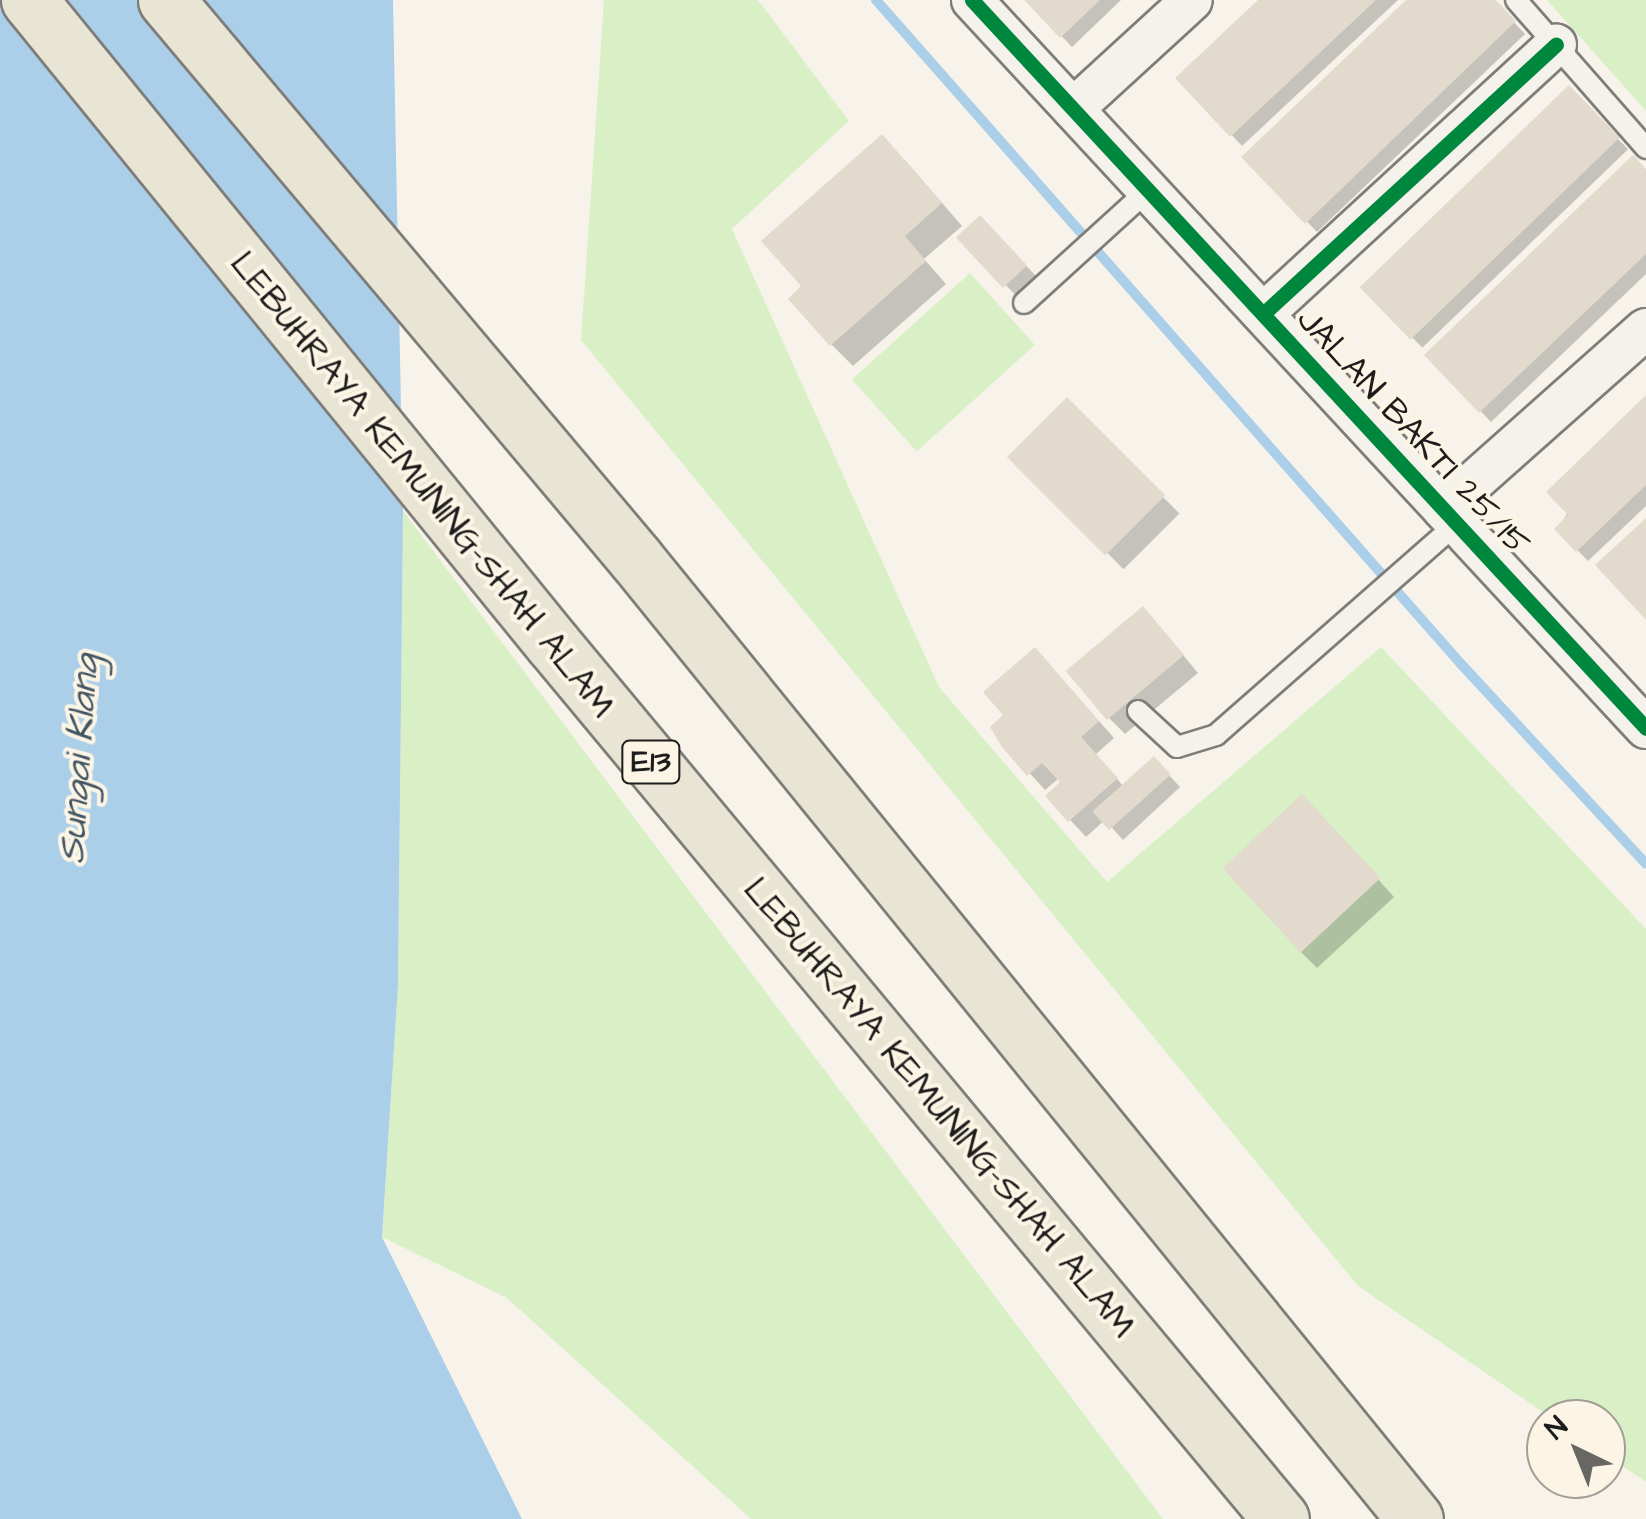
<!DOCTYPE html>
<html>
<head>
<meta charset="utf-8">
<style>
  body { margin:0 }
  #map { position:relative; width:1646px; height:1519px; overflow:hidden; background:#f7f3ea; font-family:"Architects Daughter",sans-serif }
  div>[style] { position:absolute }
  .green>* { inset:0; background:#d9f0c7; transform-origin:0 0 }
  .water>* { inset:0; background:#abcfe9 }
  .shadow>* { inset:0; background:#0003; transform-origin:0 0 }
  .stream>* { height:10px; margin:-5px; padding:0 5px; transform-origin:5px; border-radius:5px; background:#abcfe9 }
  .building>* { inset:0; background:#e2dacd; transform-origin:0 0 }
  .roads { filter:drop-shadow(2px 0 #7f7d79) drop-shadow(-2px 0 #7f7d79) drop-shadow(0 2px #7f7d79) drop-shadow(0 -2px #7f7d79) }
  .lane>* { height:20px; margin:-10px; padding:0 10px; transform-origin:10px; border-radius:10px; background:#f5f2ec }
  .street>* { height:40px; margin:-20px; padding:0 20px; transform-origin:20px; border-radius:20px; background:#f5f2ec }
  .highway>* { height:55px; margin:-27.5px; padding:0 27.5px; transform-origin:27.5px; border-radius:27.5px; background:#e9e5d5 }
  .cycleway>* { height:15px; margin:-7.5px; padding:0 7.5px; transform-origin:7.5px; border-radius:7.5px; background:#00873e }
  span { translate:-50% -50%; white-space:nowrap; text-align:center; line-height:1.15; -webkit-text-stroke:8px #fcf5e5; paint-order:stroke }
  .shield-label span { padding:2px 8px; background:#fcf5e5; border:2px solid; border-radius:8px; -webkit-text-stroke-width:0 }
  .shield-label { font-size:32px; color:#1c1c1c; font-weight:700 }
  .street-label { font-size:35px; color:#1c1c1c }
  .water-label { font-size:38px; color:#425563; font-style:italic }
  .north { position:absolute; left:1526px; top:1399px; width:100px; height:100px; box-sizing:border-box; background:#fcf5e5; border:2px solid #a29e95; border-radius:50%; rotate:317deg; font-size:28px; font-weight:700; line-height:40px; text-align:center; color:#1c1c1c }
  .north::after { content:''; display:block; margin:auto; width:35px; height:45px; background:#696764; clip-path:polygon(50% 0,100% 100%,50% 72%,0 100%) }
</style>
</head>
<body>
<div id="map">
  <div class="green">
    <i style="clip-path:polygon(604px 0,758px 0,849px 121px,732px 229px,939px 687px,1107px 882px,1381px 647px,1646px 929px,1646px 1482px,1606px 1455px,1606px 1419px,1553px 1419px,1358px 1286px,581px 340px)"></i>
    <i style="clip-path:polygon(1547px 0,1646px 0,1646px 111px)"></i>
    <i style="left:970px;top:273px;width:97px;height:159px;rotate:48deg"></i>
    <i style="clip-path:polygon(403px 511px,1163px 1519px,751px 1519px,507px 1298px,382px 1237px,398px 985px)"></i>
  </div>
  <div class="water">
    <i style="clip-path:polygon(0 0,393px 0,403px 511px,398px 985px,382px 1237px,522px 1519px,0 1519px)"></i>
  </div>
  <div class="shadow">
    <i style="clip-path:polygon(1027px 0,1121px 0,1072px 47px)"></i>
    <i style="clip-path:polygon(1262px 0,1398px 0,1242px 146px,1179px 79px)"></i>
    <i style="clip-path:polygon(1409px 0,1493px 0,1525px 34px,1317px 232px,1245px 157px)"></i>
    <i style="left:1569px;top:88px;width:85px;height:286px;rotate:46deg"></i>
    <i style="clip-path:polygon(904px 159px,962px 226px,924px 259px,946px 284px,853px 366px,831px 344px,805px 287px)"></i>
    <i style="clip-path:polygon(1646px 172px,1646px 274px,1491px 422px,1427px 355px)"></i>
    <i style="left:980px;top:218px;width:81px;height:28px;rotate:46deg"></i>
    <i style="clip-path:polygon(1646px 399px,1646px 506px,1588px 561px,1557px 529px)"></i>
    <i style="left:1067px;top:401px;width:159px;height:79px;rotate:45deg"></i>
    <i style="clip-path:polygon(1159px 626px,1198px 673px,1125px 734px,1109px 718px)"></i>
    <i style="clip-path:polygon(1051px 667px,1114px 738px,1096px 754px,1124px 787px,1154px 759px,1180px 787px,1123px 840px,1105px 820px,1086px 837px,1048px 796px,1063px 783px,1059px 778px,1045px 790px,1004px 745px)"></i>
    <i style="clip-path:polygon(1318px 813px,1394px 897px,1317px 968px,1301px 952px)"></i>
  </div>
  <div class="stream">
    <i style="left:876px;top:0;width:885px;rotate:48.62deg"></i>
    <i style="left:1461px;top:664px;width:272px;rotate:47.2deg"></i>
  </div>
  <div class="building">
    <i style="clip-path:polygon(1024px 0,1100px 0,1060px 38px)"></i>
    <i style="clip-path:polygon(1258px 0,1376px 0,1230px 137px,1175px 78px)"></i>
    <i style="clip-path:polygon(1406px 0,1496px 0,1516px 21px,1305px 224px,1241px 157px)"></i>
    <i style="left:1569px;top:85px;width:73px;height:291px;rotate:46deg"></i>
    <i style="clip-path:polygon(882px 134px,942px 203px,905px 236px,926px 261px,830px 346px,788px 299px,801px 286px,761px 241px)"></i>
    <i style="clip-path:polygon(1633px 155px,1646px 169px,1646px 254px,1479px 413px,1424px 355px)"></i>
    <i style="left:980px;top:215px;width:69px;height:33px;rotate:47deg"></i>
    <i style="clip-path:polygon(1646px 395px,1646px 485px,1576px 552px,1554px 529px,1568px 515px,1546px 492px)"></i>
    <i style="left:1067px;top:397px;width:139px;height:85px;rotate:45deg"></i>
    <i style="clip-path:polygon(1646px 518px,1646px 620px,1595px 565px)"></i>
    <i style="left:1143px;top:606px;width:64px;height:101px;rotate:50deg"></i>
    <i style="clip-path:polygon(1035px 647px,1099px 721px,1081px 737px,1118px 778px,1068px 822px,1045px 796px,1060px 782px,1042px 763px,1027px 776px,1002px 747px,990px 727px,1003px 715px,983px 692px)"></i>
    <i style="left:1154px;top:756px;width:25px;height:83px;rotate:48deg"></i>
    <i style="left:1302px;top:794px;width:115px;height:109px;rotate:47deg"></i>
  </div>
  <div class="roads">
    <div class="lane">
      <i style="left:1516px;top:0;width:197px;rotate:48.7deg"></i>
      <i style="left:1024px;top:303px;width:168px;rotate:-42.3deg"></i>
      <i style="left:1138px;top:711px;width:53px;rotate:42.7deg"></i>
      <i style="left:1177px;top:747px;width:41px;rotate:-17.1deg"></i>
      <i style="left:1216px;top:735px;width:321px;rotate:-41.3deg"></i>
    </div>
    <div class="street">
      <i style="left:972px;top:0;width:992px;rotate:47.21deg"></i>
      <i style="left:1073px;top:109px;width:161px;rotate:-42.5deg"></i>
      <i style="left:1263px;top:314px;width:398px;rotate:-42.6deg"></i>
      <i style="left:1443px;top:509px;width:271px;rotate:-41.6deg"></i>
    </div>
    <div class="highway">
      <i style="left:29px;top:0;width:830px;rotate:50.87deg"></i>
      <i style="left:553px;top:644px;width:1138px;rotate:50.24deg"></i>
      <i style="left:166px;top:0;width:730px;rotate:49.94deg"></i>
      <i style="left:636px;top:559px;width:1236px;rotate:50.94deg"></i>
    </div>
  </div>
  <div class="cycleway">
    <i style="left:972px;top:0;width:992px;rotate:47.21deg"></i>
    <i style="left:1263px;top:314px;width:398px;rotate:-42.6deg"></i>
  </div>
  <div class="shield-label">
    <span style="left:651px;top:762px">E13</span>
  </div>
  <div class="street-label">
    <span style="left:1413px;top:432px;rotate:47deg">JALAN BAKTI 25/15</span>
    <span style="left:422px;top:485px;rotate:51deg">LEBUHRAYA KEMUNING-SHAH ALAM</span>
    <span style="left:939px;top:1108px;rotate:50deg">LEBUHRAYA KEMUNING-SHAH ALAM</span>
  </div>
  <div class="water-label">
    <span style="left:80px;top:759px;rotate:-86deg">Sungai Klang</span>
  </div>
  <div class="north">N</div>
</div>
</body>
</html>
